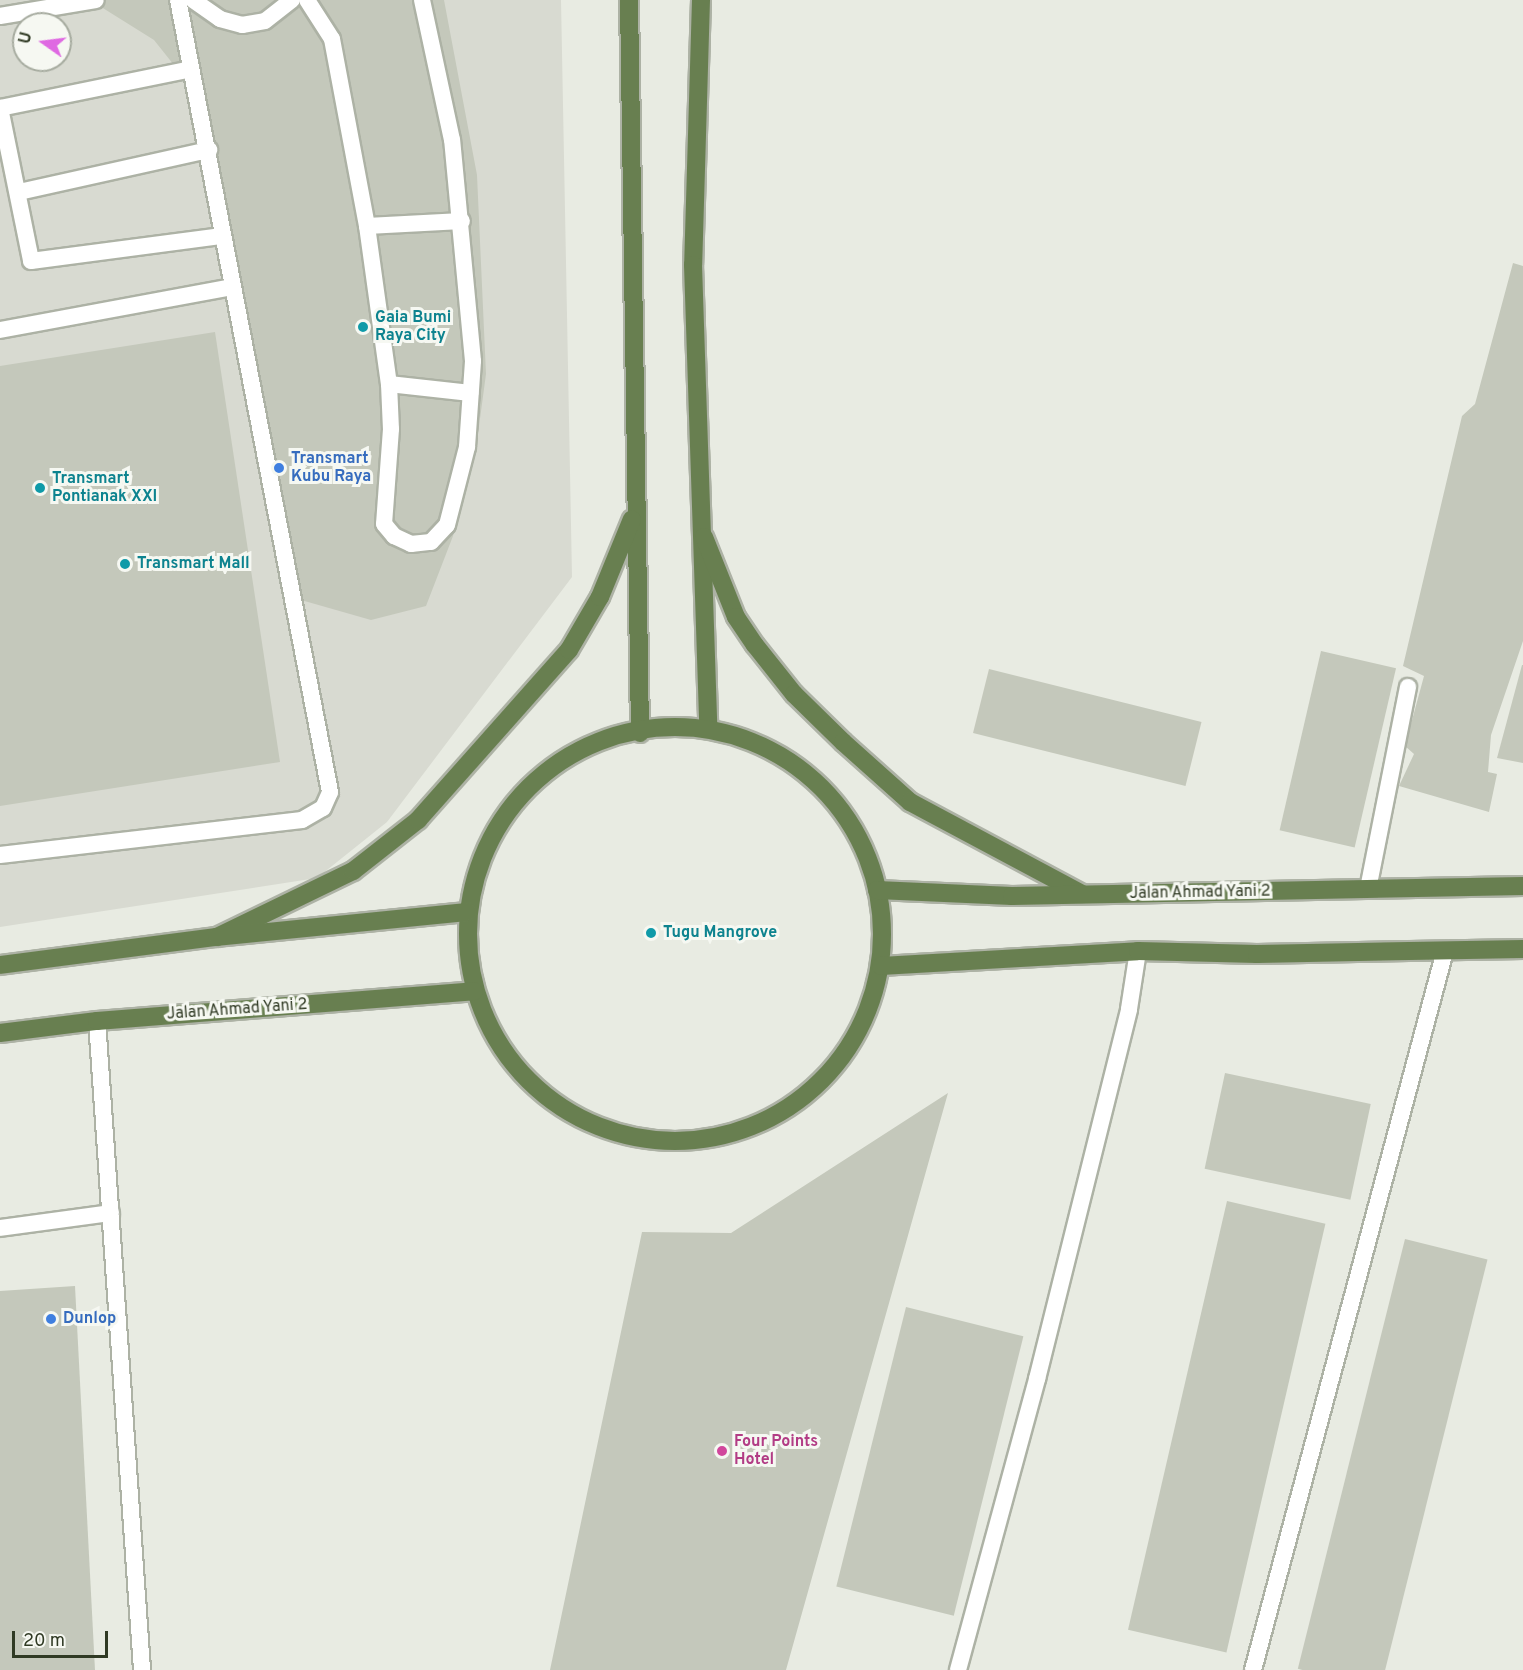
<!DOCTYPE html>
<html>
<head>
<meta charset="utf-8">
<style>
  body { margin:0 }
  #map { position:relative; width:1523px; height:1670px; overflow:hidden; background:#e8ebe2; font-family:Overpass,sans-serif }
  div>[style] { position:absolute }
  .built>* { inset:0; background:#d8dad1 }
  .building>* { inset:0; background:#c4c8bb; transform-origin:0 0 }
  .roads { filter:drop-shadow(2px 0 #adb2a5) drop-shadow(-2px 0 #adb2a5) drop-shadow(0 2px #adb2a5) drop-shadow(0 -2px #adb2a5) }
  .service>* { height:16px; margin:-8px; padding:0 8px; transform-origin:8px; border-radius:8px; background:#fff }
  .trunk>* { height:18px; margin:-9px; padding:0 9px; transform-origin:9px; border-radius:9px; background:#687f50 }
  .trunk>.ring { margin:-9px; padding:0; box-sizing:content-box; background:none; border:18px solid #687f50; border-radius:50% }
  .dots>* { width:16px; height:16px; translate:-50% -50%; box-sizing:border-box; border:3px solid #f6f8f2; border-radius:50% }
  span { translate:-50% -50%; white-space:nowrap; text-align:center; line-height:1.15; -webkit-text-stroke:6px #f6f8f2; paint-order:stroke }
  .culture-label { font-size:16px; color:#0d838f; font-weight:700 }
  .left { translate:0 -50%; text-align:left }
  .shop-label { font-size:16px; color:#366cbe; font-weight:700 }
  .street-label { font-size:16px; color:#303a24 }
  .hotel-label { font-size:16px; color:#b23c85; font-weight:700 }
  .north { position:absolute; left:12px; top:12px; width:60px; height:60px; box-sizing:border-box; background:#f6f8f2; border:2px solid #a7aca0; border-radius:50%; rotate:284deg; font-size:16px; font-weight:700; line-height:24px; text-align:center; color:#303a24 }
  .north::after { content:''; display:block; margin:auto; width:21px; height:27px; background:#df69e2; clip-path:polygon(50% 0,100% 100%,50% 72%,0 100%) }
  .scale { position:absolute; left:12px; top:1631px; width:96px; height:27px; box-sizing:border-box; border:3px solid #303a24; border-top:0; padding-left:8px; font-size:18px; line-height:21px; white-space:nowrap; color:#303a24; -webkit-text-stroke:4px #f6f8f2; paint-order:stroke }
</style>
</head>
<body>
<div id="map">
  <div class="built">
    <i style="clip-path:polygon(evenodd,0 0,561px 0,572px 577px,387px 822px,317px 878px,0 927px,0 0,24px 24px,60px 24px,60px 60px,24px 60px,24px 24px)"></i>
  </div>
  <div class="building">
    <i style="clip-path:polygon(90px 0,444px 0,477px 175px,486px 374px,477px 441px,453px 536px,426px 606px,371px 620px,294px 598px,197px 94px,154px 40px)"></i>
    <i style="clip-path:polygon(1513px 263px,1523px 266px,1523px 641px,1491px 735px,1488px 772px,1497px 774px,1489px 812px,1399px 786px,1414px 754px,1405px 746px,1424px 676px,1403px 666px,1462px 416px,1475px 404px)"></i>
    <i style="clip-path:polygon(215px 332px,280px 762px,0 806px,0 366px)"></i>
    <i style="left:1321px;top:651px;width:77px;height:184px;rotate:13deg"></i>
    <i style="clip-path:polygon(1522px 665px,1523px 665px,1523px 763px,1497px 758px)"></i>
    <i style="left:989px;top:669px;width:219px;height:66px;rotate:14deg"></i>
    <i style="left:1225px;top:1073px;width:149px;height:98px;rotate:12deg"></i>
    <i style="clip-path:polygon(948px 1093px,786px 1670px,550px 1670px,642px 1232px,731px 1233px)"></i>
    <i style="left:1227px;top:1201px;width:101px;height:440px;rotate:13deg"></i>
    <i style="left:1405px;top:1239px;width:85px;height:443px;rotate:14deg"></i>
    <i style="clip-path:polygon(75px 1286px,95px 1670px,0 1670px,0 1291px)"></i>
    <i style="left:906px;top:1307px;width:121px;height:288px;rotate:14deg"></i>
  </div>
  <div class="roads">
    <div class="service">
      <i style="left:193px;top:0;width:33px;rotate:35deg"></i>
      <i style="left:220px;top:19px;width:23px;rotate:15deg"></i>
      <i style="left:242px;top:25px;width:23px;rotate:-10deg"></i>
      <i style="left:265px;top:21px;width:34px;rotate:-38deg"></i>
      <i style="left:307px;top:0;width:46px;rotate:57.3deg"></i>
      <i style="left:332px;top:39px;width:190px;rotate:79.4deg"></i>
      <i style="left:367px;top:226px;width:160px;rotate:82.1deg"></i>
      <i style="left:389px;top:384px;width:45px;rotate:87.5deg"></i>
      <i style="left:391px;top:429px;width:95px;rotate:94.2deg"></i>
      <i style="left:384px;top:524px;width:16px;rotate:50deg"></i>
      <i style="left:394px;top:536px;width:19px;rotate:25deg"></i>
      <i style="left:411px;top:544px;width:20px;rotate:-6deg"></i>
      <i style="left:431px;top:542px;width:23px;rotate:-47deg"></i>
      <i style="left:447px;top:525px;width:81px;rotate:-75.6deg"></i>
      <i style="left:467px;top:447px;width:86px;rotate:-86deg"></i>
      <i style="left:473px;top:361px;width:222px;rotate:-95.4deg"></i>
      <i style="left:452px;top:140px;width:143px;rotate:-102.1deg"></i>
      <i style="left:0;top:16px;width:97px;rotate:-9.5deg"></i>
      <i style="left:0;top:108px;width:156px;rotate:78.5deg"></i>
      <i style="left:31px;top:261px;width:193px;rotate:-7.5deg"></i>
      <i style="left:0;top:108px;width:195px;rotate:-11.5deg"></i>
      <i style="left:19px;top:192px;width:195px;rotate:-12.5deg"></i>
      <i style="left:367px;top:226px;width:95px;rotate:-3deg"></i>
      <i style="left:0;top:330px;width:237px;rotate:-10.5deg"></i>
      <i style="left:389px;top:384px;width:82px;rotate:6.3deg"></i>
      <i style="left:0;top:855px;width:304px;rotate:-6.6deg"></i>
      <i style="left:302px;top:820px;width:24px;rotate:-30deg"></i>
      <i style="left:323px;top:808px;width:17px;rotate:-66deg"></i>
      <i style="left:330px;top:792px;width:806px;rotate:-100.86deg"></i>
      <i style="left:1368px;top:889px;width:206px;rotate:-78.8deg"></i>
      <i style="left:97px;top:1021px;width:651px;rotate:86.03deg"></i>
      <i style="left:0;top:1228px;width:112px;rotate:-7.7deg"></i>
      <i style="left:958px;top:1670px;width:302px;rotate:-74.8deg"></i>
      <i style="left:1037px;top:1379px;width:381px;rotate:-76deg"></i>
      <i style="left:1129px;top:1009px;width:59px;rotate:-81.2deg"></i>
      <i style="left:1253px;top:1670px;width:744px;rotate:-75.05deg"></i>
    </div>
    <div class="trunk">
      <i style="left:629px;top:0;width:733px;rotate:89.14deg"></i>
      <i style="left:701px;top:0;width:265px;rotate:91.7deg"></i>
      <i style="left:693px;top:265px;width:464px;rotate:88.1deg"></i>
      <i style="left:704px;top:537px;width:86px;rotate:68.2deg"></i>
      <i style="left:736px;top:617px;width:34px;rotate:56deg"></i>
      <i style="left:755px;top:645px;width:63px;rotate:51.5deg"></i>
      <i style="left:794px;top:694px;width:69px;rotate:44.4deg"></i>
      <i style="left:843px;top:742px;width:90px;rotate:41.8deg"></i>
      <i style="left:910px;top:802px;width:195px;rotate:28.1deg"></i>
      <i class="ring" style="left:468px;top:727px;width:396px;height:396px"></i>
      <i style="left:877px;top:890px;width:135px;rotate:2.5deg"></i>
      <i style="left:1012px;top:896px;width:511px;rotate:-1.12deg"></i>
      <i style="left:217px;top:937px;width:151px;rotate:-25.9deg"></i>
      <i style="left:353px;top:871px;width:83px;rotate:-38.1deg"></i>
      <i style="left:418px;top:820px;width:227px;rotate:-48.4deg"></i>
      <i style="left:569px;top:650px;width:61px;rotate:-59.7deg"></i>
      <i style="left:600px;top:597px;width:84px;rotate:-67.7deg"></i>
      <i style="left:0;top:965px;width:219px;rotate:-7.4deg"></i>
      <i style="left:217px;top:937px;width:252px;rotate:-5.7deg"></i>
      <i style="left:881px;top:966px;width:257px;rotate:-3.3deg"></i>
      <i style="left:1138px;top:951px;width:119px;rotate:1.4deg"></i>
      <i style="left:1257px;top:954px;width:266px;rotate:-1.1deg"></i>
      <i style="left:0;top:1033px;width:98px;rotate:-7.1deg"></i>
      <i style="left:97px;top:1021px;width:378px;rotate:-4.5deg"></i>
    </div>
  </div>
  <div class="dots">
    <i style="left:363px;top:327px;background:#0f9aa8"></i>
    <i style="left:279px;top:468px;background:#3f7fe0"></i>
    <i style="left:40px;top:488px;background:#0f9aa8"></i>
    <i style="left:125px;top:564px;background:#0f9aa8"></i>
    <i style="left:651px;top:933px;background:#0f9aa8"></i>
    <i style="left:51px;top:1319px;background:#3f7fe0"></i>
    <i style="left:722px;top:1451px;background:#d1479c"></i>
  </div>
  <div class="culture-label">
    <span class="left" style="left:375px;top:327px">Gaia Bumi<br>Raya City</span>
    <span class="left" style="left:52px;top:488px">Transmart<br>Pontianak XXI</span>
    <span class="left" style="left:137px;top:564px">Transmart Mall</span>
    <span class="left" style="left:663px;top:933px">Tugu Mangrove</span>
  </div>
  <div class="shop-label">
    <span class="left" style="left:291px;top:468px">Transmart<br>Kubu Raya</span>
    <span class="left" style="left:63px;top:1319px">Dunlop</span>
  </div>
  <div class="street-label">
    <span style="left:1200px;top:893px;rotate:-1deg">Jalan Ahmad Yani 2</span>
    <span style="left:237px;top:1010px;rotate:-4deg">Jalan Ahmad Yani 2</span>
  </div>
  <div class="hotel-label">
    <span class="left" style="left:734px;top:1451px">Four Points<br>Hotel</span>
  </div>
  <div class="north">U</div>
  <div class="scale">20 m</div>
</div>
</body>
</html>
